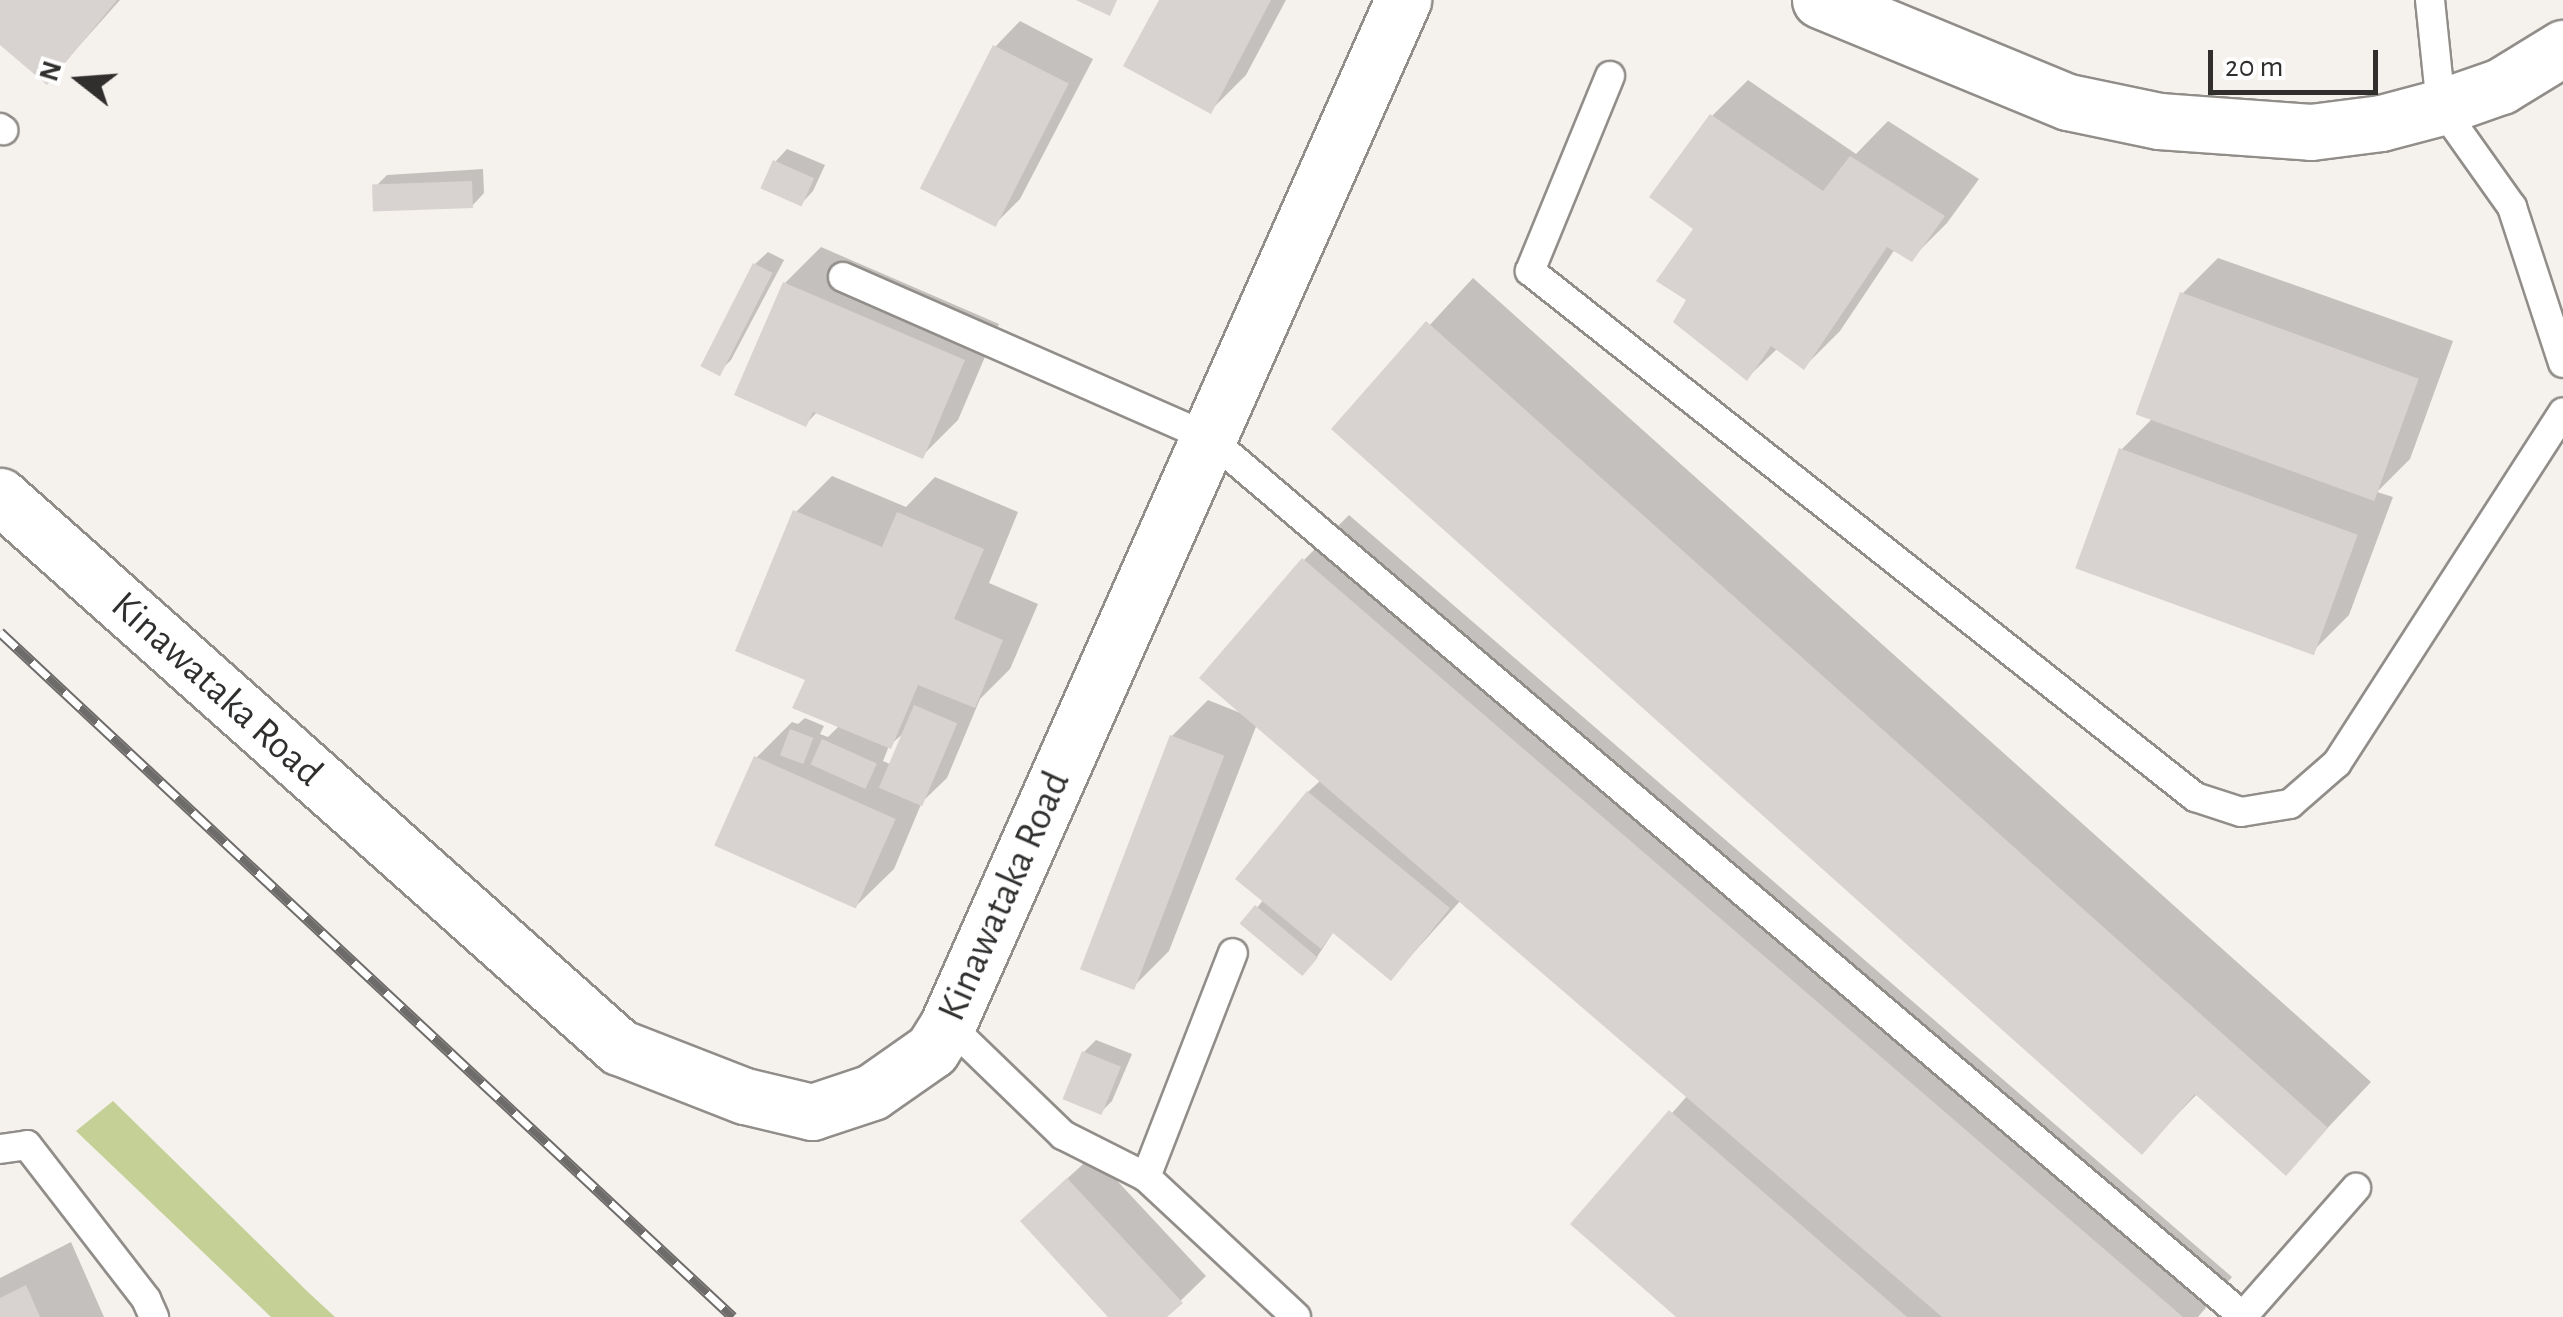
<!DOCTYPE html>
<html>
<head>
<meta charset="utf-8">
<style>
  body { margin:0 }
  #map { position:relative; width:2563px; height:1317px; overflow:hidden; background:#f5f1ed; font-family:"Alegreya Sans",sans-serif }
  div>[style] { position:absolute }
  .green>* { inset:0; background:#c4d095 }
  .shadow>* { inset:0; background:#0003 }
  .building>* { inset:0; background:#d8d3d1; transform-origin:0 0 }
  .roads { filter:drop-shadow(2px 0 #918e8a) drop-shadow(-2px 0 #918e8a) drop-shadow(0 2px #918e8a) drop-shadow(0 -2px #918e8a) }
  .lane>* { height:28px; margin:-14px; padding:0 14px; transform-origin:14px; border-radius:14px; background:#fff }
  .secondary>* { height:55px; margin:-27.5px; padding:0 27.5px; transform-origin:27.5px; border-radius:27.5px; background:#fff }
  .rail>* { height:11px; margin-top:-5.5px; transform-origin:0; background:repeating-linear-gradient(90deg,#fff 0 22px,#6e6c6a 0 44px); box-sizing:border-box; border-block:2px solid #6e6c6a }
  span { translate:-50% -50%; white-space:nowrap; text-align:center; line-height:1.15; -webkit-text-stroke:10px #fff; paint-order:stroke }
  .street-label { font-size:40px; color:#302f2e }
  .north { position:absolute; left:30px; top:30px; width:100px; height:100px; -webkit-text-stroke:8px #fff; paint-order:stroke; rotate:287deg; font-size:28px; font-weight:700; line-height:40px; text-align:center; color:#302f2e }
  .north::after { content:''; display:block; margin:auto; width:35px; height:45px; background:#302f2e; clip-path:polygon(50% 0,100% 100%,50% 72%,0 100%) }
  .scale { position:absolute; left:2208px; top:50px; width:170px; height:45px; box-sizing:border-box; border:5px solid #302f2e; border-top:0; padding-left:12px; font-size:30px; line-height:35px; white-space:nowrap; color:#302f2e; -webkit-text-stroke:8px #fff; paint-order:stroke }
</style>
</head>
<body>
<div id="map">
  <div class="green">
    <i style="clip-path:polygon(113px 1101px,309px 1293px,335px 1317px,271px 1317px,76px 1131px)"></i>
  </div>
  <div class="shadow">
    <i style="clip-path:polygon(0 0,120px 0,47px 82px,0 42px)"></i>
    <i style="clip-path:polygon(1162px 0,1286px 0,1246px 75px,1210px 111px)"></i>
    <i style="clip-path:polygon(1020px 21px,1093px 59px,1020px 199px,995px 224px,995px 47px)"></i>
    <i style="clip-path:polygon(1748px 80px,1856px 154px,1888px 121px,1979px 179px,1947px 223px,1911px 259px,1895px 249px,1840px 331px,1804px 367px,1778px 348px,1747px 378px,1690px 299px,1712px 116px)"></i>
    <i style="clip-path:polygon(787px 149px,825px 165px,813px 191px,801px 204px,775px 162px)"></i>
    <i style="clip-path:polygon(483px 169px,484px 193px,472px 206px,374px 188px,387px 175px)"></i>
    <i style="clip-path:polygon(821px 247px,999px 324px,958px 420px,922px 456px,818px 411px,806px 424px,785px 283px)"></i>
    <i style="clip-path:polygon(768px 252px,784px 260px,731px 360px,718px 373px,755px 264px)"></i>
    <i style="clip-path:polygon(2218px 258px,2453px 341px,2410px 459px,2377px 492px,2393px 497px,2349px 615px,2313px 651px,2121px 450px,2154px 417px,2182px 294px)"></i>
    <i style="clip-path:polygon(1473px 278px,2371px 1082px,2286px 1172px,2198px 1093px,2142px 1151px,1334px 429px)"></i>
    <i style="clip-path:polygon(evenodd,832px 476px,906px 507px,935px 477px,1018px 512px,989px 583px,1038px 604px,1010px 669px,980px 699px,947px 778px,922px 802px,894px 869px,857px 905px,756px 758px,792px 722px,798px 724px,805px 718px,824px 726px,820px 734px,828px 737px,840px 725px,808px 679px,796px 512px,832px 476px,906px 731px,892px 765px,883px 761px,889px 746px,906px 731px)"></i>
    <i style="clip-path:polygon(1349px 515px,2232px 1277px,2198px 1317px,1680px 1317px,1574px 1224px,1688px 1095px,1461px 900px,1391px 978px,1334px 931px,1315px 960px,1244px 924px,1264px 899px,1308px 792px,1321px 780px,1257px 724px,1169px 951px,1133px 987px,1172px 736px,1208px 700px,1243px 714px,1304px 560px)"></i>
    <i style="clip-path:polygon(1096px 1040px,1132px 1054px,1112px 1101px,1100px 1113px,1084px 1052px)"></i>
    <i style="clip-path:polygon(1093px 1155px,1206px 1276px,1164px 1317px,1112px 1317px,1048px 1196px)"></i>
    <i style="clip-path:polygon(71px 1242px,104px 1317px,0 1317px,0 1278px)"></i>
  </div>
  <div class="building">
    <i style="clip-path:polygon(0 0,117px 0,47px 85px,0 45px)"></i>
    <i style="clip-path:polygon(1076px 0,1117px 0,1110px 16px)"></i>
    <i style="clip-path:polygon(1159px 0,1271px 0,1211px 114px,1123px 66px)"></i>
    <i style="left:993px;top:45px;width:85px;height:161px;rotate:27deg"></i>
    <i style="clip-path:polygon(1710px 114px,1823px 191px,1850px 156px,1945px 216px,1912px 262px,1887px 247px,1804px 370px,1771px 346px,1747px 381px,1673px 322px,1686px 300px,1656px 281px,1693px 229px,1649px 197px)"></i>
    <i style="left:773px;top:160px;width:45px;height:31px;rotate:24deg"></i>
    <i style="left:472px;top:181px;width:27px;height:100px;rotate:88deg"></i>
    <i style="left:753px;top:263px;width:22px;height:116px;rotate:27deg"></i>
    <i style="clip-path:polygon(783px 282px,965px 360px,923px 459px,813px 412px,806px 427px,734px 395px)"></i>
    <i style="left:2180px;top:292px;width:254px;height:130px;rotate:20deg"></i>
    <i style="clip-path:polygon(1426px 321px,2328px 1128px,2286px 1176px,2195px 1094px,2142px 1155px,1331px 429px)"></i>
    <i style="left:2119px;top:448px;width:254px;height:128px;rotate:20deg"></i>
    <i style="clip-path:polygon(793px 510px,882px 547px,897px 512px,984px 549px,954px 619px,1003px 640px,975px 708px,918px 685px,891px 749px,792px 708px,805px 680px,735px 651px)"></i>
    <i style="clip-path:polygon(1302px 558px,2183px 1317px,1942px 1317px,1199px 678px)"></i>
    <i style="left:914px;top:705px;width:47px;height:90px;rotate:23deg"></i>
    <i style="left:790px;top:729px;width:25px;height:28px;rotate:21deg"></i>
    <i style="left:1170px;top:735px;width:58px;height:251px;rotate:21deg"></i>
    <i style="left:822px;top:739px;width:60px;height:28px;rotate:24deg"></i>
    <i style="left:754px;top:756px;width:155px;height:98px;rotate:24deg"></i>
    <i style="clip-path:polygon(1307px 791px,1450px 908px,1391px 981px,1333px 933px,1321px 949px,1235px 879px)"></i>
    <i style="left:1255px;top:905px;width:82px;height:24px;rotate:40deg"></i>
    <i style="left:1082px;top:1051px;width:42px;height:52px;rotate:22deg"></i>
    <i style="clip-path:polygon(1669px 1110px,1907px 1317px,1676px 1317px,1570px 1224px)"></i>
    <i style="clip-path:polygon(1067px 1178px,1183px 1303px,1167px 1317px,1108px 1317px,1020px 1221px)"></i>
    <i style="clip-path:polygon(26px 1285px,40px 1317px,0 1317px,0 1298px)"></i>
  </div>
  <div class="roads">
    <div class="lane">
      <i style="left:2430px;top:0;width:108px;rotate:84.1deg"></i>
      <i style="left:2441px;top:107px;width:123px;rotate:54.6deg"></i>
      <i style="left:2512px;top:207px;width:164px;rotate:71.9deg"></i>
      <i style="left:1610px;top:76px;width:211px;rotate:112.3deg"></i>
      <i style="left:1530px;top:271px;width:848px;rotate:38.34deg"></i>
      <i style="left:2195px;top:797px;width:48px;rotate:18.1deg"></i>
      <i style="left:2241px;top:812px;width:50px;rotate:-9.3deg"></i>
      <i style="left:2290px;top:804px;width:62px;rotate:-41.1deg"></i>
      <i style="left:2337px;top:763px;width:417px;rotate:-57.2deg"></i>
      <i style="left:0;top:128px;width:4px;rotate:34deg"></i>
      <i style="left:843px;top:277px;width:400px;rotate:23.7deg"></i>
      <i style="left:1209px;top:438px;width:1356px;rotate:40.34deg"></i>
      <i style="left:2243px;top:1316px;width:171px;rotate:-48.6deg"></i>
      <i style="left:948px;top:1024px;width:160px;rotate:44deg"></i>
      <i style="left:1063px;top:1135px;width:93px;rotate:26.8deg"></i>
      <i style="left:1146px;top:1177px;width:240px;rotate:-68.8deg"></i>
      <i style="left:0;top:1149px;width:27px;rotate:-8deg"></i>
      <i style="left:27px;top:1145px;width:195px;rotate:52.3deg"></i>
      <i style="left:146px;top:1299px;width:20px;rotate:66deg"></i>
      <i style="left:1146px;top:1177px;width:205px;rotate:43deg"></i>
    </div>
    <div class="secondary">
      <i style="left:1820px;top:0;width:268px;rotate:22.4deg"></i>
      <i style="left:2068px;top:102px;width:93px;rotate:11.8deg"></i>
      <i style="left:2159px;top:121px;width:152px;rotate:4.1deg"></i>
      <i style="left:2311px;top:132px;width:71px;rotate:-7.3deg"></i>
      <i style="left:2381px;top:123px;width:62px;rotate:-14.9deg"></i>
      <i style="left:2441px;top:107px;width:64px;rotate:-19.3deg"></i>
      <i style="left:2501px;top:86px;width:73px;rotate:-31.5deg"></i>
      <i style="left:0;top:496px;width:829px;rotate:41.67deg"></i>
      <i style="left:619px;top:1047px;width:135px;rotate:21.3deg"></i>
      <i style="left:745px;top:1096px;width:69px;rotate:13.4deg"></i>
      <i style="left:812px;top:1112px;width:63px;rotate:-18.4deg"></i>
      <i style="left:872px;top:1092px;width:73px;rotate:-35deg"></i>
      <i style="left:932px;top:1050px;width:31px;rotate:-58deg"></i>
      <i style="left:948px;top:1024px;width:1121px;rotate:-66.04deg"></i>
    </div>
  </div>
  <div class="rail">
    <i style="left:0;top:632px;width:1003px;rotate:43.06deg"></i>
  </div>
  <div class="street-label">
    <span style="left:217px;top:689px;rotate:42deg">Kinawataka Road</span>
    <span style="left:1004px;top:896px;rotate:-66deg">Kinawataka Road</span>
  </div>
  <div class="north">N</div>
  <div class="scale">20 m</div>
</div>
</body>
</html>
